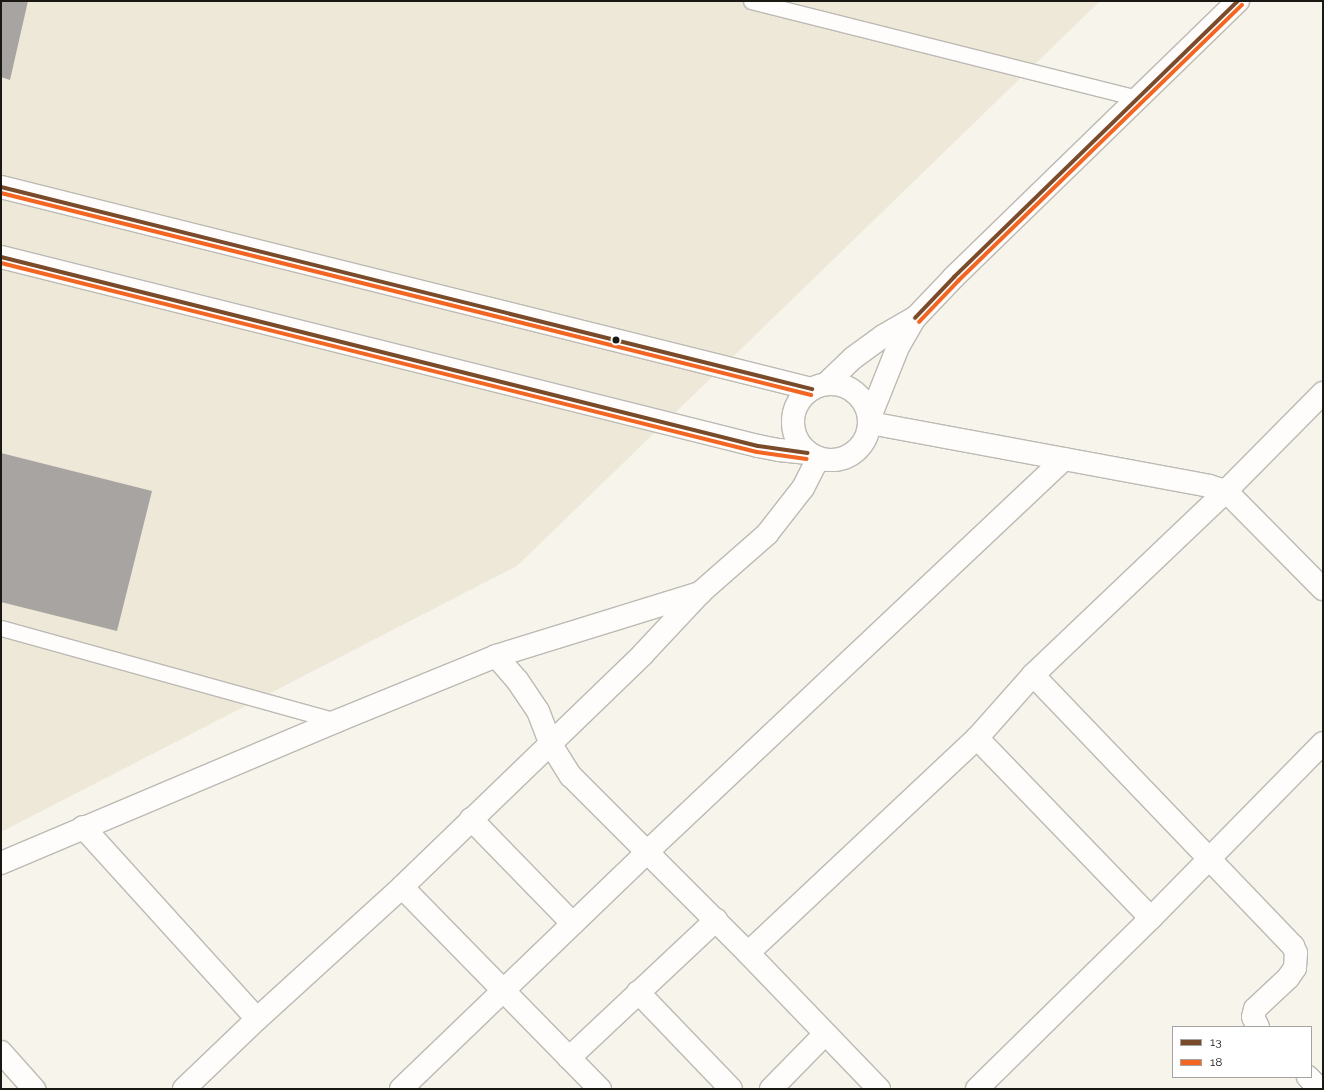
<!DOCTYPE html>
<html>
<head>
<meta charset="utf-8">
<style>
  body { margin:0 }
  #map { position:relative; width:1324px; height:1090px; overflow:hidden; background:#f7f4eb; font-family:Raleway,sans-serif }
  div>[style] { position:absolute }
  .built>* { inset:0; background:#eee8d9 }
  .building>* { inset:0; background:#a7a4a2 }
  .roads { filter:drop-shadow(1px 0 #bcbab3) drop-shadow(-1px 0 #bcbab3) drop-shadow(0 1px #bcbab3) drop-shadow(0 -1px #bcbab3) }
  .service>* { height:15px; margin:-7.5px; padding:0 7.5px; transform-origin:7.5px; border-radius:7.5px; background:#fefdfc }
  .minor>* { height:22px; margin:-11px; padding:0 11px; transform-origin:11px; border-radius:11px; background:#fefdfc }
  .minor>.ring { margin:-11px; padding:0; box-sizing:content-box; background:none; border:22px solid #fefdfc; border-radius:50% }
  .bus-1>* { height:4px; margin:-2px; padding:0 2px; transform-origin:2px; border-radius:2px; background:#7a4b2a }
  .bus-2>* { height:4px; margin:-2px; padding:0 2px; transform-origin:2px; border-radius:2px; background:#f26522 }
  .dots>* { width:11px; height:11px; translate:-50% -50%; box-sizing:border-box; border:2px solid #fff; border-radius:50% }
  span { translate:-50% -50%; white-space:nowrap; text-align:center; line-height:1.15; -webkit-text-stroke:4px #fff; paint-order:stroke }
  .frame { position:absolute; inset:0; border:2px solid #1a1812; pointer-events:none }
  .legend { position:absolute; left:1172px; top:1026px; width:140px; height:52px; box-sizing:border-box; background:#fff; border:1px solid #a3a3a0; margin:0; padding:5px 7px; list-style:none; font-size:12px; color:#1a1812 }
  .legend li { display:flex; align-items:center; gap:8px; height:20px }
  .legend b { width:20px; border:1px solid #a3a3a0 }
</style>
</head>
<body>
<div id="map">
  <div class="built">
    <i style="clip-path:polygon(1px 1px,1100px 1px,517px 566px,1px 832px)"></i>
  </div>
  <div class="building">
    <i style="clip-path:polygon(1px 1px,28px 1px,10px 80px,1px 77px)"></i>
    <i style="clip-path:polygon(1px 453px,152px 491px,117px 631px,1px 602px)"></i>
  </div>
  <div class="roads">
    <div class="service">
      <i style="left:751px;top:1px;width:399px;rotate:14.1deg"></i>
      <i style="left:1px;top:628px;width:349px;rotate:15.5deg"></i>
    </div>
    <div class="minor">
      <i style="left:1px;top:187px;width:836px;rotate:13.99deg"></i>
      <i style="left:1px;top:257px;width:780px;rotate:14.02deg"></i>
      <i style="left:758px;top:446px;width:21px;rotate:11deg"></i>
      <i style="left:779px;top:450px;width:29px;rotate:6deg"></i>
      <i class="ring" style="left:793px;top:384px;width:54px;height:54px"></i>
      <i style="left:826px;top:384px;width:37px;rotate:-44deg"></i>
      <i style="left:853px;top:358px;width:37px;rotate:-36deg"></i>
      <i style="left:883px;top:336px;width:36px;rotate:-30deg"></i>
      <i style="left:870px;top:417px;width:75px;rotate:-68.2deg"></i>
      <i style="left:898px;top:347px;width:34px;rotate:-60deg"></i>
      <i style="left:915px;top:318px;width:57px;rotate:-46.4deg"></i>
      <i style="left:954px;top:277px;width:396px;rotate:-44.2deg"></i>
      <i style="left:870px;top:423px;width:345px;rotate:10.5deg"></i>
      <i style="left:1209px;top:486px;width:18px;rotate:16deg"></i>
      <i style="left:1226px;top:491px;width:138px;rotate:45.3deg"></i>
      <i style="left:496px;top:656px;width:32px;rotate:49deg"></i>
      <i style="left:517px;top:680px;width:37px;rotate:56deg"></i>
      <i style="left:538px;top:711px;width:34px;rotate:69deg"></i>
      <i style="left:550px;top:743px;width:39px;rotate:58deg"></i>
      <i style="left:571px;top:776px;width:250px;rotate:45deg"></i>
      <i style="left:748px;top:953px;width:189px;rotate:46.1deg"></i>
      <i style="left:1033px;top:675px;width:376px;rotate:46.2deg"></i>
      <i style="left:1293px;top:946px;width:8px;rotate:67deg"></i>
      <i style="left:1296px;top:953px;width:15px;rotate:94deg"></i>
      <i style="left:1295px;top:968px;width:12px;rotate:125deg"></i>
      <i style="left:1288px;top:978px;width:45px;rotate:136.8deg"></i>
      <i style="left:1255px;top:1009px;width:8px;rotate:104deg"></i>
      <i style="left:1253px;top:1017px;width:11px;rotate:63deg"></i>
      <i style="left:977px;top:738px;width:250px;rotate:46deg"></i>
      <i style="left:471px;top:819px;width:146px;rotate:45.8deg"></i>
      <i style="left:83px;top:827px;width:259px;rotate:47.8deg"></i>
      <i style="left:1px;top:863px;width:365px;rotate:-22.9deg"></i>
      <i style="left:337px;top:721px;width:172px;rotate:-22.2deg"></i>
      <i style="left:496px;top:656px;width:214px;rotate:-17.2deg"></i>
      <i style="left:402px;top:887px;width:283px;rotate:45.6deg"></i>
      <i style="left:748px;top:953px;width:314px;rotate:-43.2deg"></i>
      <i style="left:977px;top:738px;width:84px;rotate:-48.4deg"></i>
      <i style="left:1033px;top:675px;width:267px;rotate:-43.6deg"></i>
      <i style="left:1226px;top:491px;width:138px;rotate:-45.3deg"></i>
      <i style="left:638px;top:992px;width:134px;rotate:46.2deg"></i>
      <i style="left:1px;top:1052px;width:50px;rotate:48.3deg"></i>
      <i style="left:569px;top:1058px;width:202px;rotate:-43.2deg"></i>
      <i style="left:1308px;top:1077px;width:18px;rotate:43deg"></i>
      <i style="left:184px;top:1089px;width:101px;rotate:-43.8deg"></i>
      <i style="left:257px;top:1019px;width:196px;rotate:-42.3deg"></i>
      <i style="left:402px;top:887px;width:335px;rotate:-44deg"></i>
      <i style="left:643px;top:654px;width:85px;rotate:-46.9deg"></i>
      <i style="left:701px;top:592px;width:88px;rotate:-41.3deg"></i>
      <i style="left:767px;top:534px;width:58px;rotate:-52deg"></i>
      <i style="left:803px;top:488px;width:34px;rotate:-63deg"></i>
      <i style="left:401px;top:1089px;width:342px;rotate:-43.9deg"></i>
      <i style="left:647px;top:852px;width:573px;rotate:-43.3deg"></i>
      <i style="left:771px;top:1089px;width:77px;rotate:-45.5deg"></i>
      <i style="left:977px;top:1089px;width:244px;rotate:-44.5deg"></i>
      <i style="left:1151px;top:918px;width:245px;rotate:-45.5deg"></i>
    </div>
  </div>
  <div class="bus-1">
    <i style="left:1px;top:187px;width:836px;rotate:13.99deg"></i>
    <i style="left:1px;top:257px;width:780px;rotate:14.02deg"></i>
    <i style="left:758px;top:446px;width:50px;rotate:8deg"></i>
    <i style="left:915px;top:318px;width:57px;rotate:-46.4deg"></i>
    <i style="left:954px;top:277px;width:396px;rotate:-44.2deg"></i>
  </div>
  <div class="bus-2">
    <i style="left:1px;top:193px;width:835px;rotate:14deg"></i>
    <i style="left:1px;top:263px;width:779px;rotate:14.04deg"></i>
    <i style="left:757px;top:452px;width:50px;rotate:8deg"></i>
    <i style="left:919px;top:322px;width:57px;rotate:-46.4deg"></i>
    <i style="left:958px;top:281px;width:396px;rotate:-44.2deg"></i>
  </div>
  <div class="dots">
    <i style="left:616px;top:340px;background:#1a1812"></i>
  </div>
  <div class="frame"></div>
  <ul class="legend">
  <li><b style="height:5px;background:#7a4b2a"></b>13</li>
  <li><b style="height:5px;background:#f26522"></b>18</li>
  </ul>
</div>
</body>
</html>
